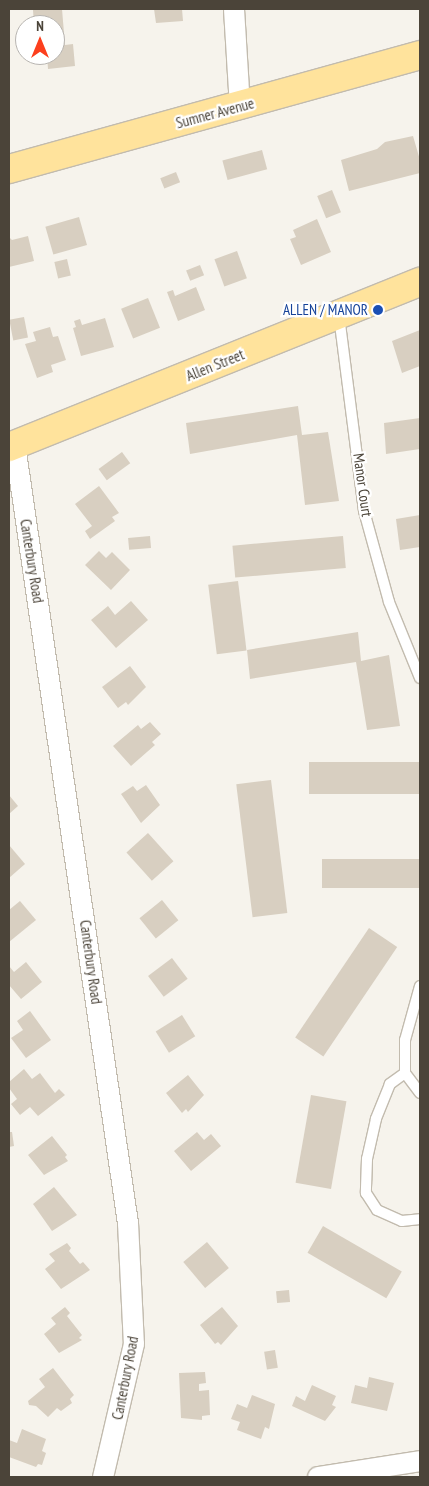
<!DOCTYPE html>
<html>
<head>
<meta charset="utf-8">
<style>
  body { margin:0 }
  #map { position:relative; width:429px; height:1486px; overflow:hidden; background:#f6f3ec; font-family:"PT Sans Narrow",sans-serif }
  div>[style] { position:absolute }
  .building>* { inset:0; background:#d8cfc1; transform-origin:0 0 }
  .roads { filter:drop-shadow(1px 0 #c2bbae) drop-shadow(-1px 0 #c2bbae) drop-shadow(0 1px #c2bbae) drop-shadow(0 -1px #c2bbae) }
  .lane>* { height:10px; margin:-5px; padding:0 5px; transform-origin:5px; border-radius:5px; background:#fff }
  .street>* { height:20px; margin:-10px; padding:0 10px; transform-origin:10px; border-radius:10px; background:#fff }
  .primary>* { height:28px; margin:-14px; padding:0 14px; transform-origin:14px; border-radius:14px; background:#ffe39c }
  .dots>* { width:14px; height:14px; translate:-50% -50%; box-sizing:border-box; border:2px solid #fff; border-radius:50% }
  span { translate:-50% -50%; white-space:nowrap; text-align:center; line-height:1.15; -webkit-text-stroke:4.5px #fff; paint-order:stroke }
  .street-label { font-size:15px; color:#4b4439 }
  .transit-label { font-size:15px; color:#164399 }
  .right { translate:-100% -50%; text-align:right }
  .frame { position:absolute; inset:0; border:10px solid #4b4439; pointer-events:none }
  .north { position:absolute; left:15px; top:15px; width:50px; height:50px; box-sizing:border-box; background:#fff; border:1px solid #b7b4b0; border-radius:50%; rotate:0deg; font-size:14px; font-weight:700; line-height:20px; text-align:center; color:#4b4439 }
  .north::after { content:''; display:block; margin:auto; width:18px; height:22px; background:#fc3f1d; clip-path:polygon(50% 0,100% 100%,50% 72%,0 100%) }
</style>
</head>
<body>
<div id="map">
  <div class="building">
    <i style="clip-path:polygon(62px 9px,65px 45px,73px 44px,75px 66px,48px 69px,47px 55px,55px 55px,55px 25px,34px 25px,33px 10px)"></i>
    <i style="clip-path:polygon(154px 9px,182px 9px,183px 21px,156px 23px)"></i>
    <i style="clip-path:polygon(413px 136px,420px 160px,420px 173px,349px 191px,341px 160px,377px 149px,385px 142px)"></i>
    <i style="left:262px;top:150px;width:20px;height:41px;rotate:75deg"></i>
    <i style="left:176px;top:172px;width:11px;height:17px;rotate:68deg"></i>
    <i style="left:332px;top:190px;width:24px;height:16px;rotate:68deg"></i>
    <i style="left:79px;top:217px;width:29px;height:35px;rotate:74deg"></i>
    <i style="clip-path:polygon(317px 219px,331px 252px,301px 265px,290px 239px,296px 237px,293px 230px)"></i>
    <i style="clip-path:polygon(28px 236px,34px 261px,9px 267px,9px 237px,12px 240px)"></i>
    <i style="left:237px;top:251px;width:29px;height:24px;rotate:70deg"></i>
    <i style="left:67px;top:259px;width:17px;height:13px;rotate:77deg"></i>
    <i style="left:200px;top:265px;width:11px;height:15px;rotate:68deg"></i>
    <i style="clip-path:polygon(196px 287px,205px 310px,178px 321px,167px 292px,173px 290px,175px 296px)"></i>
    <i style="left:148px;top:298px;width:32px;height:29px;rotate:68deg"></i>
    <i style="left:24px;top:317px;width:21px;height:15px;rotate:79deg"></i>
    <i style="clip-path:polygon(105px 318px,114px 347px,81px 356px,73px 328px,76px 327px,74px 321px,80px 319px,82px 325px)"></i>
    <i style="clip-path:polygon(50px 327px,53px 337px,58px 336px,66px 360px,51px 365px,53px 372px,37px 378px,25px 344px,36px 341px,33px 332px)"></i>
    <i style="clip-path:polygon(420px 330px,420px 366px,402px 373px,392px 341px)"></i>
    <i style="clip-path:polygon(298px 406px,302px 435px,328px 432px,339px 501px,305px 505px,297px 435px,190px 454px,186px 423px)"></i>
    <i style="clip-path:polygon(420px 418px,420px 449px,386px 454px,384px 423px)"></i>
    <i style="left:122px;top:452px;width:14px;height:29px;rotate:54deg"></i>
    <i style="clip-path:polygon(99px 486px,119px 513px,112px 517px,115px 521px,90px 539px,85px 531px,92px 526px,75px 504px)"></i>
    <i style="clip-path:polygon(420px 515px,420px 547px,400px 550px,396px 519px)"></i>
    <i style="left:150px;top:536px;width:12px;height:22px;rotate:85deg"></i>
    <i style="left:343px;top:536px;width:32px;height:111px;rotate:85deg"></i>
    <i style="clip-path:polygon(99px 551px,106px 558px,112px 552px,130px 570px,111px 590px,85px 565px)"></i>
    <i style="left:238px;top:581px;width:70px;height:30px;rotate:83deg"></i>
    <i style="clip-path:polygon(131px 601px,148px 620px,116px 648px,91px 620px,108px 606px,115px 615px)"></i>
    <i style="clip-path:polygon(358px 632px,361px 661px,389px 655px,400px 726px,367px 730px,356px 662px,250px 679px,247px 650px)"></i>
    <i style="clip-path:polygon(130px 666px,146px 687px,128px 705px,126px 702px,118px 708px,102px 687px)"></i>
    <i style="clip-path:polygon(150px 722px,161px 734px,152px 742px,155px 745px,131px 766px,113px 746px,138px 725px,141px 729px)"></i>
    <i style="left:420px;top:762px;width:32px;height:111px;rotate:90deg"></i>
    <i style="left:271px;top:780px;width:134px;height:35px;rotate:83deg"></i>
    <i style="clip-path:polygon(146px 785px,160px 805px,141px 823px,121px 794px,133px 786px,137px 791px)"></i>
    <i style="clip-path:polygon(9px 795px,18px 806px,9px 814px)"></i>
    <i style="left:148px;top:833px;width:38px;height:29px;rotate:48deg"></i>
    <i style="clip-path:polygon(9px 845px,25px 864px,9px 878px)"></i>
    <i style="left:420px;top:859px;width:29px;height:98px;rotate:90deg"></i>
    <i style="left:162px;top:900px;width:26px;height:29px;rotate:51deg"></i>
    <i style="clip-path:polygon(20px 901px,36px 920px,9px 942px,9px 910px)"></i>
    <i style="left:369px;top:928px;width:34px;height:132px;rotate:34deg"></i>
    <i style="left:172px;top:958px;width:26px;height:30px;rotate:53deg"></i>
    <i style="clip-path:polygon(26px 962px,42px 982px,21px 999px,9px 985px,9px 966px,14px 972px)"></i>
    <i style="clip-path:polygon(30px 1011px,51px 1040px,26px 1058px,11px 1038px,23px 1030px,17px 1021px)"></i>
    <i style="left:182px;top:1015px;width:25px;height:31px;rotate:58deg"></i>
    <i style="clip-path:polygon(24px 1069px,32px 1079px,40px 1073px,55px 1093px,59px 1089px,65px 1095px,38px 1116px,30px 1107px,20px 1115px,11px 1104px,17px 1099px,9px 1088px,9px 1082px)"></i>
    <i style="clip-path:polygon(188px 1075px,204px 1095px,188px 1112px,186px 1109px,182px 1113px,166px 1093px)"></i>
    <i style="left:311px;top:1095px;width:36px;height:89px;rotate:10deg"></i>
    <i style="clip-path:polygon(9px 1132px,12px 1132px,14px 1146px,9px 1147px)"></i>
    <i style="clip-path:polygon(197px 1132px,204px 1140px,211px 1134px,221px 1146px,191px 1171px,174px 1151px)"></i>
    <i style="clip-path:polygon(52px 1136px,67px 1155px,65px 1157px,68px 1161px,44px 1175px,28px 1155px)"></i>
    <i style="clip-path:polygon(54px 1187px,77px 1215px,52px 1231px,33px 1204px)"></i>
    <i style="left:323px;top:1226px;width:91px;height:31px;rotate:30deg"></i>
    <i style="left:207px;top:1242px;width:34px;height:31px;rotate:50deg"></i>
    <i style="clip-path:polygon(67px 1243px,71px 1248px,69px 1251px,80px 1264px,83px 1262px,90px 1270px,61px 1289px,45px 1269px,55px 1261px,49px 1254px)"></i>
    <i style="left:289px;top:1290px;width:12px;height:13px;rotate:85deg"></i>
    <i style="clip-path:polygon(65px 1307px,70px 1313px,67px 1316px,82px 1335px,79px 1338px,82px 1340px,59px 1353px,44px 1334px,56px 1324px,51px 1318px)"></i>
    <i style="clip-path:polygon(222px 1307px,238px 1326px,221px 1345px,218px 1342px,215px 1344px,200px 1325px)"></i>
    <i style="left:275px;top:1350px;width:18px;height:11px;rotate:81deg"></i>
    <i style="clip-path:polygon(53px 1368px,74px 1395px,70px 1399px,72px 1403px,61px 1411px,57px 1408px,48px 1417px,36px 1406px,29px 1405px,28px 1401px,45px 1387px,39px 1379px)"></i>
    <i style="clip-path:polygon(205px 1372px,206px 1383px,199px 1384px,199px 1391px,209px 1390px,210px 1415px,202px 1416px,202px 1420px,181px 1418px,179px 1373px)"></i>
    <i style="clip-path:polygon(369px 1377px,394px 1383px,387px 1411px,351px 1403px,355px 1385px,367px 1388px)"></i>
    <i style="clip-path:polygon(312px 1385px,336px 1396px,332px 1405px,336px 1407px,325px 1421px,292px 1406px,296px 1396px,305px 1401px)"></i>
    <i style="clip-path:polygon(252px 1395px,275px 1404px,269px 1429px,265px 1427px,261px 1439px,237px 1430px,240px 1422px,231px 1419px,237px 1404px,247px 1408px)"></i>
    <i style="clip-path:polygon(22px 1429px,46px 1439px,42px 1451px,46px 1453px,42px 1465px,38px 1464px,36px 1467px,9px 1457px,9px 1440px,17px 1443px)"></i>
  </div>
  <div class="roads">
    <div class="lane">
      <i style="left:339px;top:316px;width:197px;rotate:82.7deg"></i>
      <i style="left:364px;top:511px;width:94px;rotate:74.6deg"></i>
      <i style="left:389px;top:602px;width:82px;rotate:67.8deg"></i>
      <i style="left:420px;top:986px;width:56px;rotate:105.5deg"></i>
      <i style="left:405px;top:1040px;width:33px;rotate:90deg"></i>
      <i style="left:405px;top:1073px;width:25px;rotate:53deg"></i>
      <i style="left:405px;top:1073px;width:19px;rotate:144deg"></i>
      <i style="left:390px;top:1084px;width:38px;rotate:112deg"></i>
      <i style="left:376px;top:1119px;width:41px;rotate:102.7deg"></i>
      <i style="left:367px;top:1159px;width:34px;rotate:92deg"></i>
      <i style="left:366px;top:1193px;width:20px;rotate:57deg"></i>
      <i style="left:377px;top:1210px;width:27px;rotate:24deg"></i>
      <i style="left:402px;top:1221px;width:18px;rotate:-6deg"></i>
    </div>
    <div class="street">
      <i style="left:234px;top:9px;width:97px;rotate:86.5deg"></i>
      <i style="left:15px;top:445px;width:786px;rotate:81.74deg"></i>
      <i style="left:128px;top:1223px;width:121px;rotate:87.2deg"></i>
      <i style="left:134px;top:1344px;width:137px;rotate:103.1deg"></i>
      <i style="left:318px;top:1477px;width:103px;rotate:-8.9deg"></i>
    </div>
    <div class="primary">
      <i style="left:9px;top:169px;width:427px;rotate:-15.5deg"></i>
      <i style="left:9px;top:447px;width:443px;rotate:-21.9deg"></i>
    </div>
  </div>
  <div class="dots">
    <i style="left:378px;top:310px;background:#1a4fb4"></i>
  </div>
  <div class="street-label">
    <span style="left:215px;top:113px;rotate:-15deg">Sumner Avenue</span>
    <span style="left:215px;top:365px;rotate:-22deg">Allen Street</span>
    <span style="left:363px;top:485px;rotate:82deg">Manor Court</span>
    <span style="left:32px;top:561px;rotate:81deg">Canterbury Road</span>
    <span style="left:91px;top:962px;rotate:82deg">Canterbury Road</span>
    <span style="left:125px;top:1378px;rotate:-79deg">Canterbury Road</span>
  </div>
  <div class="transit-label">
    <span class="right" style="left:368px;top:310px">ALLEN / MANOR</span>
  </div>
  <div class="frame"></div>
  <div class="north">N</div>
</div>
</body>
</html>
